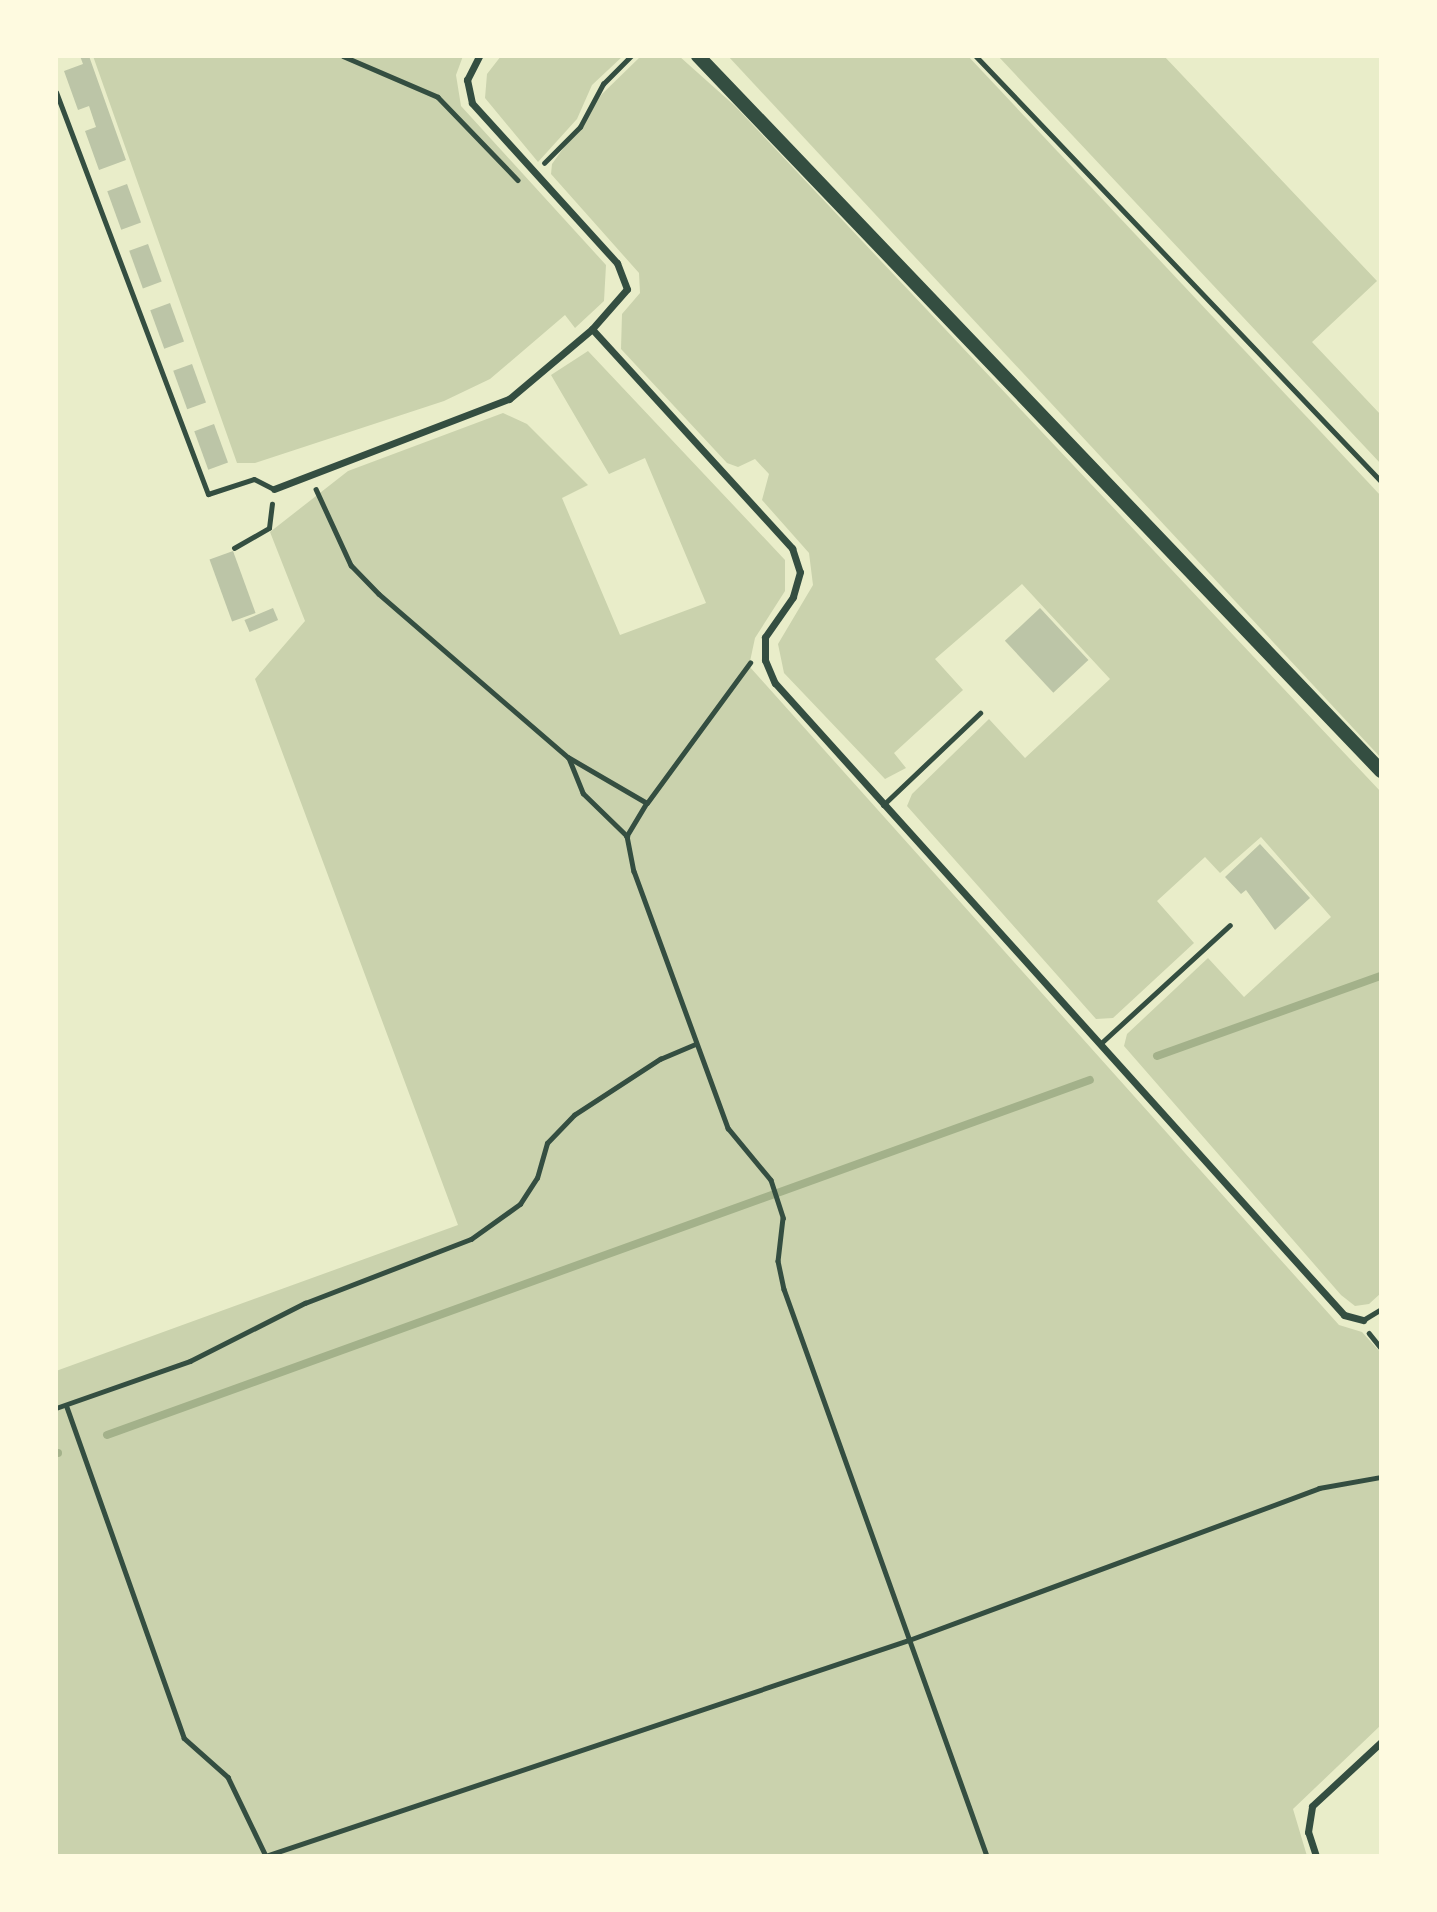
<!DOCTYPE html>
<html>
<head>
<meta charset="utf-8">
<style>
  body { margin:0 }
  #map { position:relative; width:1437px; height:1912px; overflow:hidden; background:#e9edc9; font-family:"IBM Plex Sans",sans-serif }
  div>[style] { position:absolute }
  .green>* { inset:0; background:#cad2ad }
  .stream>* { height:8px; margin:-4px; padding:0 4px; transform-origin:4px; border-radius:4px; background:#a3b18a }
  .building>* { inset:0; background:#bcc5a7; transform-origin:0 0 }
  .path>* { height:4.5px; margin:-2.25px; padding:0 2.25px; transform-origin:2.25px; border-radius:2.25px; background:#344e41 }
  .service>* { height:5px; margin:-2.5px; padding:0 2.5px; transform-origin:2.5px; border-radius:2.5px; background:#344e41 }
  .minor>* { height:7px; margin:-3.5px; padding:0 3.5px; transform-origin:3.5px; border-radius:3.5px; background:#344e41 }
  .secondary>* { height:14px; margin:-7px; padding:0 7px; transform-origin:7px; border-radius:7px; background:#344e41 }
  span { translate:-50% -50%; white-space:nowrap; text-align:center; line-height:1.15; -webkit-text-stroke:5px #fefae0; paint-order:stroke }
  .frame { position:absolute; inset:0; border:58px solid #fefae0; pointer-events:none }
</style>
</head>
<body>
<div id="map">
  <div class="green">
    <i style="clip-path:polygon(93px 56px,463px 56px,456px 75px,461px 106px,606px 265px,604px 301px,575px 328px,565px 315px,490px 379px,444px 401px,255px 463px,237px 463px)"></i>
    <i style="clip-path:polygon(501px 56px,623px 56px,592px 85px,577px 119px,538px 162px,485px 98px,487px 74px)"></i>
    <i style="clip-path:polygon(641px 56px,679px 56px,735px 106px,1381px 792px,1381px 1293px,1369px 1304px,1355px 1306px,1341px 1295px,1124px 1046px,1127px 1034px,1208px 958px,1244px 997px,1331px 917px,1261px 837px,1220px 873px,1205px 857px,1157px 901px,1194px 943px,1113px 1018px,1096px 1019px,907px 806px,912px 794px,989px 719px,1025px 758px,1110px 679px,1022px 584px,935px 659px,963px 690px,894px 753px,906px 768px,885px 779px,784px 673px,778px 644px,813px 585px,809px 553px,762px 500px,769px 474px,755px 459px,738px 467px,727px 463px,621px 349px,622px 314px,640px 293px,639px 273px,551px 174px,552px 164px,602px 94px)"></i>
    <i style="clip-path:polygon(728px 56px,968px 56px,1381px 496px,1381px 758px)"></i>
    <i style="clip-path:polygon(998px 56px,1164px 56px,1377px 281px,1312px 342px,1381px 415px,1381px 464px)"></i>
    <i style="clip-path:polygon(588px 351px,785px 560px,785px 591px,755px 638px,749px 666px,1339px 1325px,1362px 1332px,1381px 1353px,1381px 1725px,1293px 1809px,1307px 1856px,56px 1856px,56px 1371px,458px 1225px,255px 679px,305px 621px,270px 532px,348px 471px,503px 413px,527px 424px,588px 485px,562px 498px,620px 635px,706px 603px,645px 458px,609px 474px,551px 375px)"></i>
  </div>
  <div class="stream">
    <i style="left:1157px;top:1056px;width:238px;rotate:-19.7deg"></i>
    <i style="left:107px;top:1435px;width:1045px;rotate:-19.86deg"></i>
    <i style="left:56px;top:1453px;width:2px"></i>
  </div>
  <div class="building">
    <i style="clip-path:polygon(80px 56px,89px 56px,126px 160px,99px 170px,85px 131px,96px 127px,89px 106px,78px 110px,64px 71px,83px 64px)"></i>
    <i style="left:127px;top:184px;width:41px;height:21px;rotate:70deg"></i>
    <i style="left:148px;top:244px;width:40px;height:20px;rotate:70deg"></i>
    <i style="left:170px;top:303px;width:41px;height:21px;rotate:70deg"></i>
    <i style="left:192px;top:364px;width:41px;height:20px;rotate:70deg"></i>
    <i style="left:214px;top:424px;width:41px;height:21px;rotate:70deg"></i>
    <i style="left:233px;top:551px;width:66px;height:25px;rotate:70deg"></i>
    <i style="left:273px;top:608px;width:13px;height:31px;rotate:67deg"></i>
    <i style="left:1040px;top:608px;width:71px;height:48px;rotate:47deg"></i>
    <i style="clip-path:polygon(1260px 844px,1310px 898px,1275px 930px,1246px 890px,1241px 894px,1225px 877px)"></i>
  </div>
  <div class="path">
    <i style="left:343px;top:56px;width:103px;rotate:23.3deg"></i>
    <i style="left:438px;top:97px;width:115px;rotate:46.1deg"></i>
    <i style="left:976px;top:56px;width:587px;rotate:46.38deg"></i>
    <i style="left:544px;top:163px;width:51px;rotate:-45deg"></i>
    <i style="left:580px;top:127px;width:49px;rotate:-61.9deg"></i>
    <i style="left:603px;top:84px;width:40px;rotate:-45deg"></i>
    <i style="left:316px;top:489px;width:84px;rotate:65.3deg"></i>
    <i style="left:351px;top:565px;width:40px;rotate:46deg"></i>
    <i style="left:379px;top:594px;width:250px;rotate:40.8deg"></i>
    <i style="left:568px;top:757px;width:91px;rotate:30.2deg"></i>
    <i style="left:647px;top:803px;width:39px;rotate:121deg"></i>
    <i style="left:627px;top:836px;width:36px;rotate:79deg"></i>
    <i style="left:634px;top:871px;width:274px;rotate:69.9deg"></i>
    <i style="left:728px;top:1128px;width:67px;rotate:50.4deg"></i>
    <i style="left:771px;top:1180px;width:40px;rotate:72deg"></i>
    <i style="left:783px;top:1218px;width:43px;rotate:96.6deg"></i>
    <i style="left:778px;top:1261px;width:29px;rotate:78deg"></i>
    <i style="left:784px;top:1289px;width:602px;rotate:70.3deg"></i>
    <i style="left:234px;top:548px;width:40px;rotate:-29.7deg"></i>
    <i style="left:269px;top:528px;width:24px;rotate:-83deg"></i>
    <i style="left:569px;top:758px;width:38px;rotate:68deg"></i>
    <i style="left:583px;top:793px;width:62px;rotate:44.3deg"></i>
    <i style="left:647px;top:803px;width:174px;rotate:-53.7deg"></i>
    <i style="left:1369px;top:1333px;width:19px;rotate:51deg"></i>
    <i style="left:67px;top:1407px;width:351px;rotate:70.5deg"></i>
    <i style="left:184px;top:1738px;width:59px;rotate:41.6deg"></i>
    <i style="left:228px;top:1777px;width:88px;rotate:64.3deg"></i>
    <i style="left:266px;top:1856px;width:678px;rotate:-18.57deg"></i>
    <i style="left:909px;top:1640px;width:437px;rotate:-20.3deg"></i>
    <i style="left:1319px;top:1488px;width:63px;rotate:-10.1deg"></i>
    <i style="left:56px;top:1408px;width:142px;rotate:-19.3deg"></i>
    <i style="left:190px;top:1361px;width:129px;rotate:-26.8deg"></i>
    <i style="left:305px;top:1303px;width:178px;rotate:-21.1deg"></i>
    <i style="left:471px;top:1239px;width:60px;rotate:-35.5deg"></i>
    <i style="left:520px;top:1204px;width:31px;rotate:-57deg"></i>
    <i style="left:537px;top:1178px;width:36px;rotate:-74deg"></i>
    <i style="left:547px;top:1143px;width:39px;rotate:-46deg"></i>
    <i style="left:574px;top:1115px;width:103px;rotate:-33.1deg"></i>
    <i style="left:660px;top:1059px;width:38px;rotate:-23deg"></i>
  </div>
  <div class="service">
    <i style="left:56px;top:92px;width:430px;rotate:69.3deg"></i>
    <i style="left:208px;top:494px;width:48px;rotate:-18.1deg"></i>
    <i style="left:254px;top:479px;width:22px;rotate:27deg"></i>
    <i style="left:883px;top:805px;width:134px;rotate:-43.5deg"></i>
    <i style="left:1100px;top:1044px;width:176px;rotate:-42.5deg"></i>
    <i style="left:1363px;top:1320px;width:21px;rotate:-31deg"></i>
  </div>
  <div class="minor">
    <i style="left:592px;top:329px;width:297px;rotate:47.6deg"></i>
    <i style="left:792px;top:548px;width:25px;rotate:72deg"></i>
    <i style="left:800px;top:572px;width:26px;rotate:106deg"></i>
    <i style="left:793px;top:597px;width:49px;rotate:125deg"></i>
    <i style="left:765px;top:637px;width:23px;rotate:90deg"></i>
    <i style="left:765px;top:660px;width:25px;rotate:67deg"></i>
    <i style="left:775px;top:683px;width:850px;rotate:48deg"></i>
    <i style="left:1344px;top:1315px;width:20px;rotate:15deg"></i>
    <i style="left:274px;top:489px;width:252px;rotate:-21deg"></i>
    <i style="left:509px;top:399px;width:109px;rotate:-40.1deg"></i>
    <i style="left:592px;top:329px;width:53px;rotate:-48.8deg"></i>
    <i style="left:627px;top:289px;width:28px;rotate:-111deg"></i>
    <i style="left:617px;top:263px;width:216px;rotate:-132.2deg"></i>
    <i style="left:472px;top:103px;width:24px;rotate:-102deg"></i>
    <i style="left:467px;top:80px;width:27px;rotate:-63deg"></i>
    <i style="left:1316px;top:1856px;width:25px;rotate:-108deg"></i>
    <i style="left:1308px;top:1832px;width:26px;rotate:-81deg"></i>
    <i style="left:1312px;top:1806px;width:94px;rotate:-42.8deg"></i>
  </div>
  <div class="secondary">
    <i style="left:698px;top:56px;width:989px;rotate:46.31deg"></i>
  </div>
  <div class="frame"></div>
</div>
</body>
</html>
